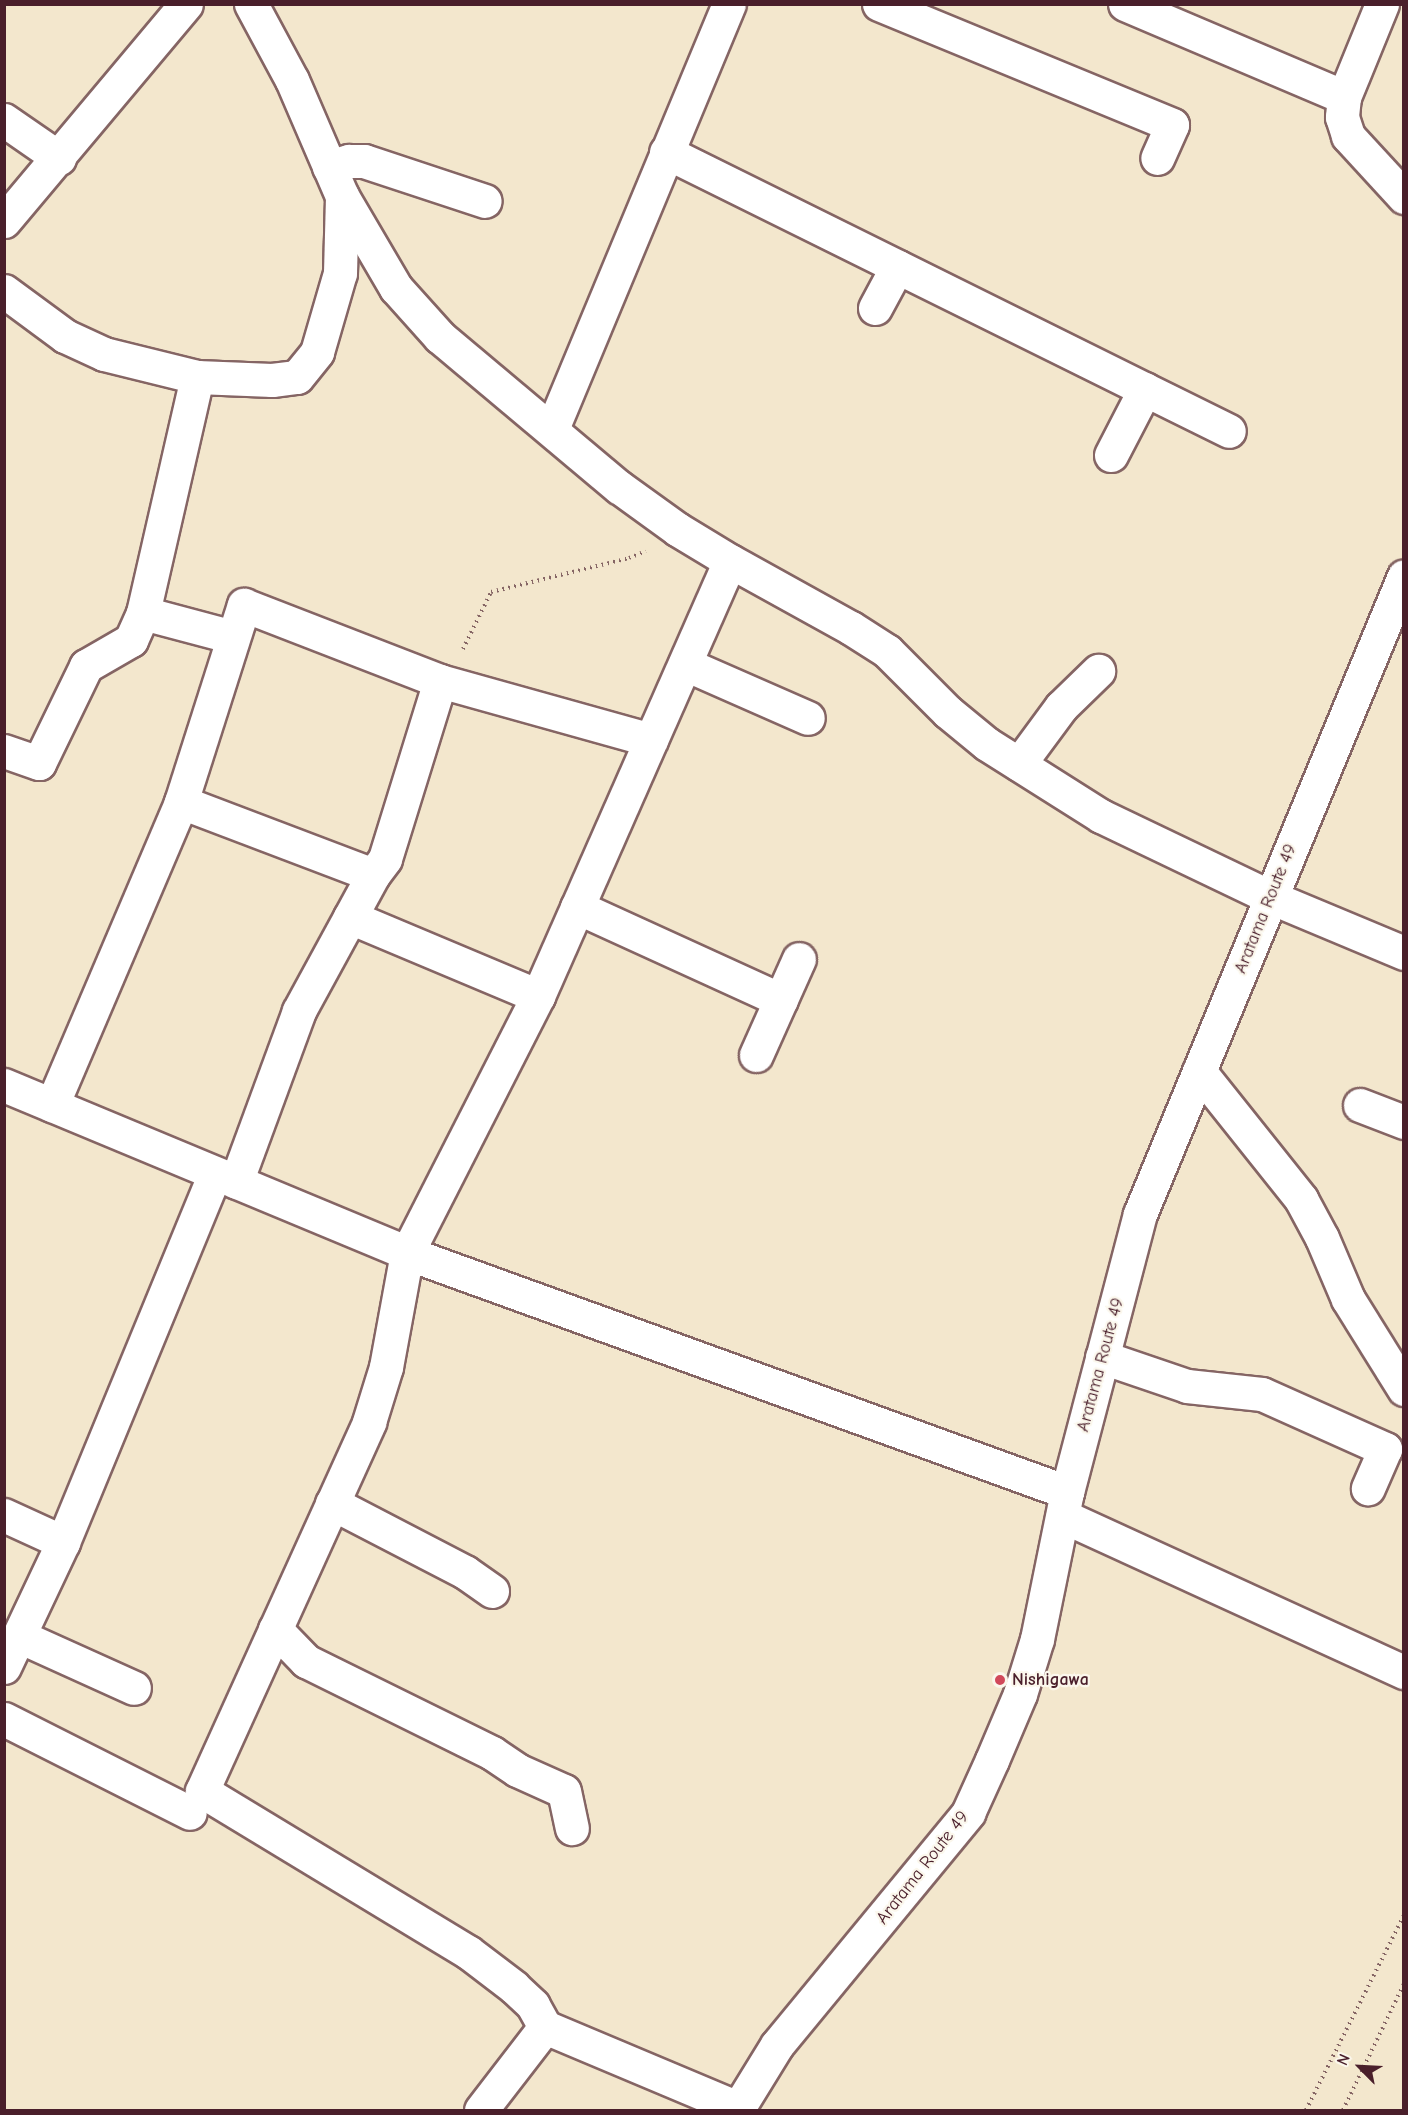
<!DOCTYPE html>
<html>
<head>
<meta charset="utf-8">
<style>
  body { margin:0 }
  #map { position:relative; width:1408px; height:2115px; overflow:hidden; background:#f3e7cd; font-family:"Comic Neue",sans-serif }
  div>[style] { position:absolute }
  .path>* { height:4px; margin-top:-2px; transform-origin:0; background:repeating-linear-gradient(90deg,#856564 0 1.5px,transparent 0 6px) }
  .roads { filter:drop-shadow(2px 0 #856564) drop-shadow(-2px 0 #856564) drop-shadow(0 2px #856564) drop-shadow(0 -2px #856564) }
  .minor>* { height:33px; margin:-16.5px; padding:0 16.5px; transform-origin:16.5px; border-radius:16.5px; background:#fff }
  .dots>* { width:16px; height:16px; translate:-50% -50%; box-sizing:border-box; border:3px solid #fbf7ec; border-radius:50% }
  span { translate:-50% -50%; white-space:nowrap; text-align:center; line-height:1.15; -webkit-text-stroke:4.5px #fbf7ec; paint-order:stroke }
  .street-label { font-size:18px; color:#4a1f2b }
  .poi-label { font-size:18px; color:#4a1f2b; font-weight:700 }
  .left { translate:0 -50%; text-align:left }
  .frame { position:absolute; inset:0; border:6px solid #4a1f2b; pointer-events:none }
  .north { position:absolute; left:1330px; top:2037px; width:60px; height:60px; -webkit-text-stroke:4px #fbf7ec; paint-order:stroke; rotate:294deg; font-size:16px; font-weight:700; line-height:24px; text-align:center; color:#4a1f2b }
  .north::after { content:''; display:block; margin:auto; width:21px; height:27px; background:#4a1f2b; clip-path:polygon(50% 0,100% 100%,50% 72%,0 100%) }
</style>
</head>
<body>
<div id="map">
  <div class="path">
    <i style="left:463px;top:649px;width:64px;rotate:-63.8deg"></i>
    <i style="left:491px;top:592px;width:142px;rotate:-13.8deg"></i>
    <i style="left:629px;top:558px;width:18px;rotate:-22deg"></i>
    <i style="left:1306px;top:2110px;width:218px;rotate:-63.3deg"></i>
    <i style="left:1343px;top:2110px;width:140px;rotate:-64.2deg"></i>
  </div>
  <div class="roads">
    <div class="minor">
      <i style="left:251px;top:4px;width:86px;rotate:61.7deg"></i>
      <i style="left:292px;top:80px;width:126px;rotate:66.7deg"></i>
      <i style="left:342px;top:196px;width:107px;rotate:59.6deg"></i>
      <i style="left:396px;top:288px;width:66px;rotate:48.1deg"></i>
      <i style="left:440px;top:337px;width:234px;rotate:40deg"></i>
      <i style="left:619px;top:487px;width:72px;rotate:35.9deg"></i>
      <i style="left:677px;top:529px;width:62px;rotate:31.1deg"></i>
      <i style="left:730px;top:561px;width:138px;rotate:29deg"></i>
      <i style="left:851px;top:628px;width:43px;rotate:32.6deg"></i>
      <i style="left:887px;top:651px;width:86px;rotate:45deg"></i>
      <i style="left:948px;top:712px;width:50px;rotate:39.4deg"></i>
      <i style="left:987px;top:744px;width:135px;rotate:32.3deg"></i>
      <i style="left:1101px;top:816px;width:187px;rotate:25.6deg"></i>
      <i style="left:1270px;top:897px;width:145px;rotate:22.7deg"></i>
      <i style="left:879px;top:4px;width:317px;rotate:22.4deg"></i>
      <i style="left:1172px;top:125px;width:36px;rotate:114deg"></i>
      <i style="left:1125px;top:4px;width:238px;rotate:23deg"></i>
      <i style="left:1382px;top:4px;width:100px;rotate:112.2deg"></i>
      <i style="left:1344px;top:97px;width:20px;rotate:96deg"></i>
      <i style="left:1342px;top:117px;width:20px;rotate:72deg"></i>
      <i style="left:1348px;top:136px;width:83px;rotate:47.4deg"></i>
      <i style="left:4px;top:120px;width:67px;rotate:34.6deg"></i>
      <i style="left:666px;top:152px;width:628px;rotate:26.36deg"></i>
      <i style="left:329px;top:167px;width:21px;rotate:-17deg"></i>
      <i style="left:349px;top:161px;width:15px"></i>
      <i style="left:364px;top:161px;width:127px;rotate:18.3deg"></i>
      <i style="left:4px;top:221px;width:283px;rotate:-50deg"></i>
      <i style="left:4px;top:291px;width:76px;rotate:36.4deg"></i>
      <i style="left:65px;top:336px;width:43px;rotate:24.8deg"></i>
      <i style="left:104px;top:354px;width:96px;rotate:13.9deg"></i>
      <i style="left:197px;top:377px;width:75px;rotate:2.3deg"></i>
      <i style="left:272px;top:380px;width:25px;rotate:-7deg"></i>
      <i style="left:297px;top:377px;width:32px;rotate:-51deg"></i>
      <i style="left:317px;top:352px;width:82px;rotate:-73.8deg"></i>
      <i style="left:340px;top:273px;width:77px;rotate:-88.5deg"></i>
      <i style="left:875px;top:308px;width:47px;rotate:-61.8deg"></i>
      <i style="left:552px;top:429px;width:460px;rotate:-67.4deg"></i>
      <i style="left:1111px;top:455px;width:74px;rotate:-62.7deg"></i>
      <i style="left:143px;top:613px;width:93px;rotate:14.9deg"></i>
      <i style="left:685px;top:664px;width:134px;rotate:23.7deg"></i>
      <i style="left:440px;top:681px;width:219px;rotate:15.6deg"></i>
      <i style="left:4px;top:751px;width:37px;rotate:19deg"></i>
      <i style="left:39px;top:763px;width:108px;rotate:-64.1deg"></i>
      <i style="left:86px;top:666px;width:52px;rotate:-30deg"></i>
      <i style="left:131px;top:640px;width:30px;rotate:-66deg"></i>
      <i style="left:143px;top:613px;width:242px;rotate:-77.1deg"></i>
      <i style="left:1019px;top:764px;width:71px;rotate:-53.6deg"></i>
      <i style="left:1061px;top:707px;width:52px;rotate:-44.2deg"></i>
      <i style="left:181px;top:802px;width:205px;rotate:20.8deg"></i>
      <i style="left:577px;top:907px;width:224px;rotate:24.5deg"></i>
      <i style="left:350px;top:917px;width:204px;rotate:22.8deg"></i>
      <i style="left:756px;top:1055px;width:105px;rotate:-65.9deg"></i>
      <i style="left:1199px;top:1071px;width:164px;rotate:51.4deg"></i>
      <i style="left:1301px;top:1199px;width:44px;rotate:61.7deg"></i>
      <i style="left:1322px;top:1238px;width:66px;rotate:66.9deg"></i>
      <i style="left:1348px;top:1299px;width:106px;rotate:58.1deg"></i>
      <i style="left:4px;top:1085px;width:437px;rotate:22.6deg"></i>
      <i style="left:407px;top:1253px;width:702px;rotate:19.91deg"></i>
      <i style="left:52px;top:1105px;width:329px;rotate:-66.9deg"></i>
      <i style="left:181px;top:802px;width:207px;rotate:-72.3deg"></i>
      <i style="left:244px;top:605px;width:210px;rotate:21.2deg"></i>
      <i style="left:440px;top:681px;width:186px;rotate:107.2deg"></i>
      <i style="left:385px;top:859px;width:20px;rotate:127deg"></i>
      <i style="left:373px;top:875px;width:155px;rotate:118.6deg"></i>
      <i style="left:299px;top:1011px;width:182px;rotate:110.2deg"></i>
      <i style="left:1360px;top:1105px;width:47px;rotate:21.1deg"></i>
      <i style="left:1102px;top:1357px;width:90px;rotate:18.8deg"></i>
      <i style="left:1187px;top:1386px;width:75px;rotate:6.1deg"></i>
      <i style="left:1262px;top:1394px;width:135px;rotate:24.1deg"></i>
      <i style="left:1385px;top:1449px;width:43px;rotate:113.6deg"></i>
      <i style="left:332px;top:1503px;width:150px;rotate:27.4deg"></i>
      <i style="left:465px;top:1572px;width:33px;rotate:35deg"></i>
      <i style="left:4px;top:1515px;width:65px;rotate:24.6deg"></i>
      <i style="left:1063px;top:1516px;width:375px;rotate:24.6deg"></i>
      <i style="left:275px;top:1629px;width:45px;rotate:45.9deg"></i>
      <i style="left:306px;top:1661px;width:208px;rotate:26.3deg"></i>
      <i style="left:492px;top:1753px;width:30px;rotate:34deg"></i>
      <i style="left:517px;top:1770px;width:51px;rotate:24.1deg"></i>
      <i style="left:564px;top:1791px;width:38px;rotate:78deg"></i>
      <i style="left:19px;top:1636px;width:126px;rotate:24.3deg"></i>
      <i style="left:4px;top:1667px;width:138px;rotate:-64.7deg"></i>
      <i style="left:63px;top:1542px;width:398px;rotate:-67.6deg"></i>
      <i style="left:4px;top:1719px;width:208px;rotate:26.8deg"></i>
      <i style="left:545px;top:2027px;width:25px;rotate:-119deg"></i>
      <i style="left:533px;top:2005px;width:26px;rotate:-137deg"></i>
      <i style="left:514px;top:1987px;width:58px;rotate:-142.7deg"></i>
      <i style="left:468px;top:1952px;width:311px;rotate:-148.8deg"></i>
      <i style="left:202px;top:1791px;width:405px;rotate:-65.6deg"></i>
      <i style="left:369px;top:1422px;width:58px;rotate:-72.8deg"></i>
      <i style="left:386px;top:1367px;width:116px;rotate:-79.6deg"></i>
      <i style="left:407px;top:1253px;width:288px;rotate:-63deg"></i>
      <i style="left:538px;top:996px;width:475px;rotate:-66.2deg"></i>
      <i style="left:481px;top:2110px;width:105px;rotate:-52.4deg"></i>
      <i style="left:545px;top:2027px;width:209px;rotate:22.8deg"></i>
      <i style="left:737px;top:2110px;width:76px;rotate:-58.4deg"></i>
      <i style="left:777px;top:2045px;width:301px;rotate:-50.5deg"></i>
      <i style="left:968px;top:1813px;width:58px;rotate:-65.6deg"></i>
      <i style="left:992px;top:1760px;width:72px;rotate:-67deg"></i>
      <i style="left:1020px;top:1694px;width:58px;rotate:-72.8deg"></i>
      <i style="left:1037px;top:1639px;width:150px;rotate:-78.5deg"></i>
      <i style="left:1067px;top:1492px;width:287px;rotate:-75.3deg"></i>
      <i style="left:1140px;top:1214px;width:690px;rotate:-67.52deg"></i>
    </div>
  </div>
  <div class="dots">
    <i style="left:1000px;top:1680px;background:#d1495b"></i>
  </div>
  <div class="street-label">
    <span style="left:1266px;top:909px;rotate:-68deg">Aratama Route 49</span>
    <span style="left:1101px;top:1365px;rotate:-75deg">Aratama Route 49</span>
    <span style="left:923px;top:1868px;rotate:-52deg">Aratama Route 49</span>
  </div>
  <div class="poi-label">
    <span class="left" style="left:1012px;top:1680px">Nishigawa</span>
  </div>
  <div class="frame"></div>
  <div class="north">N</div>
</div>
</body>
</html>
